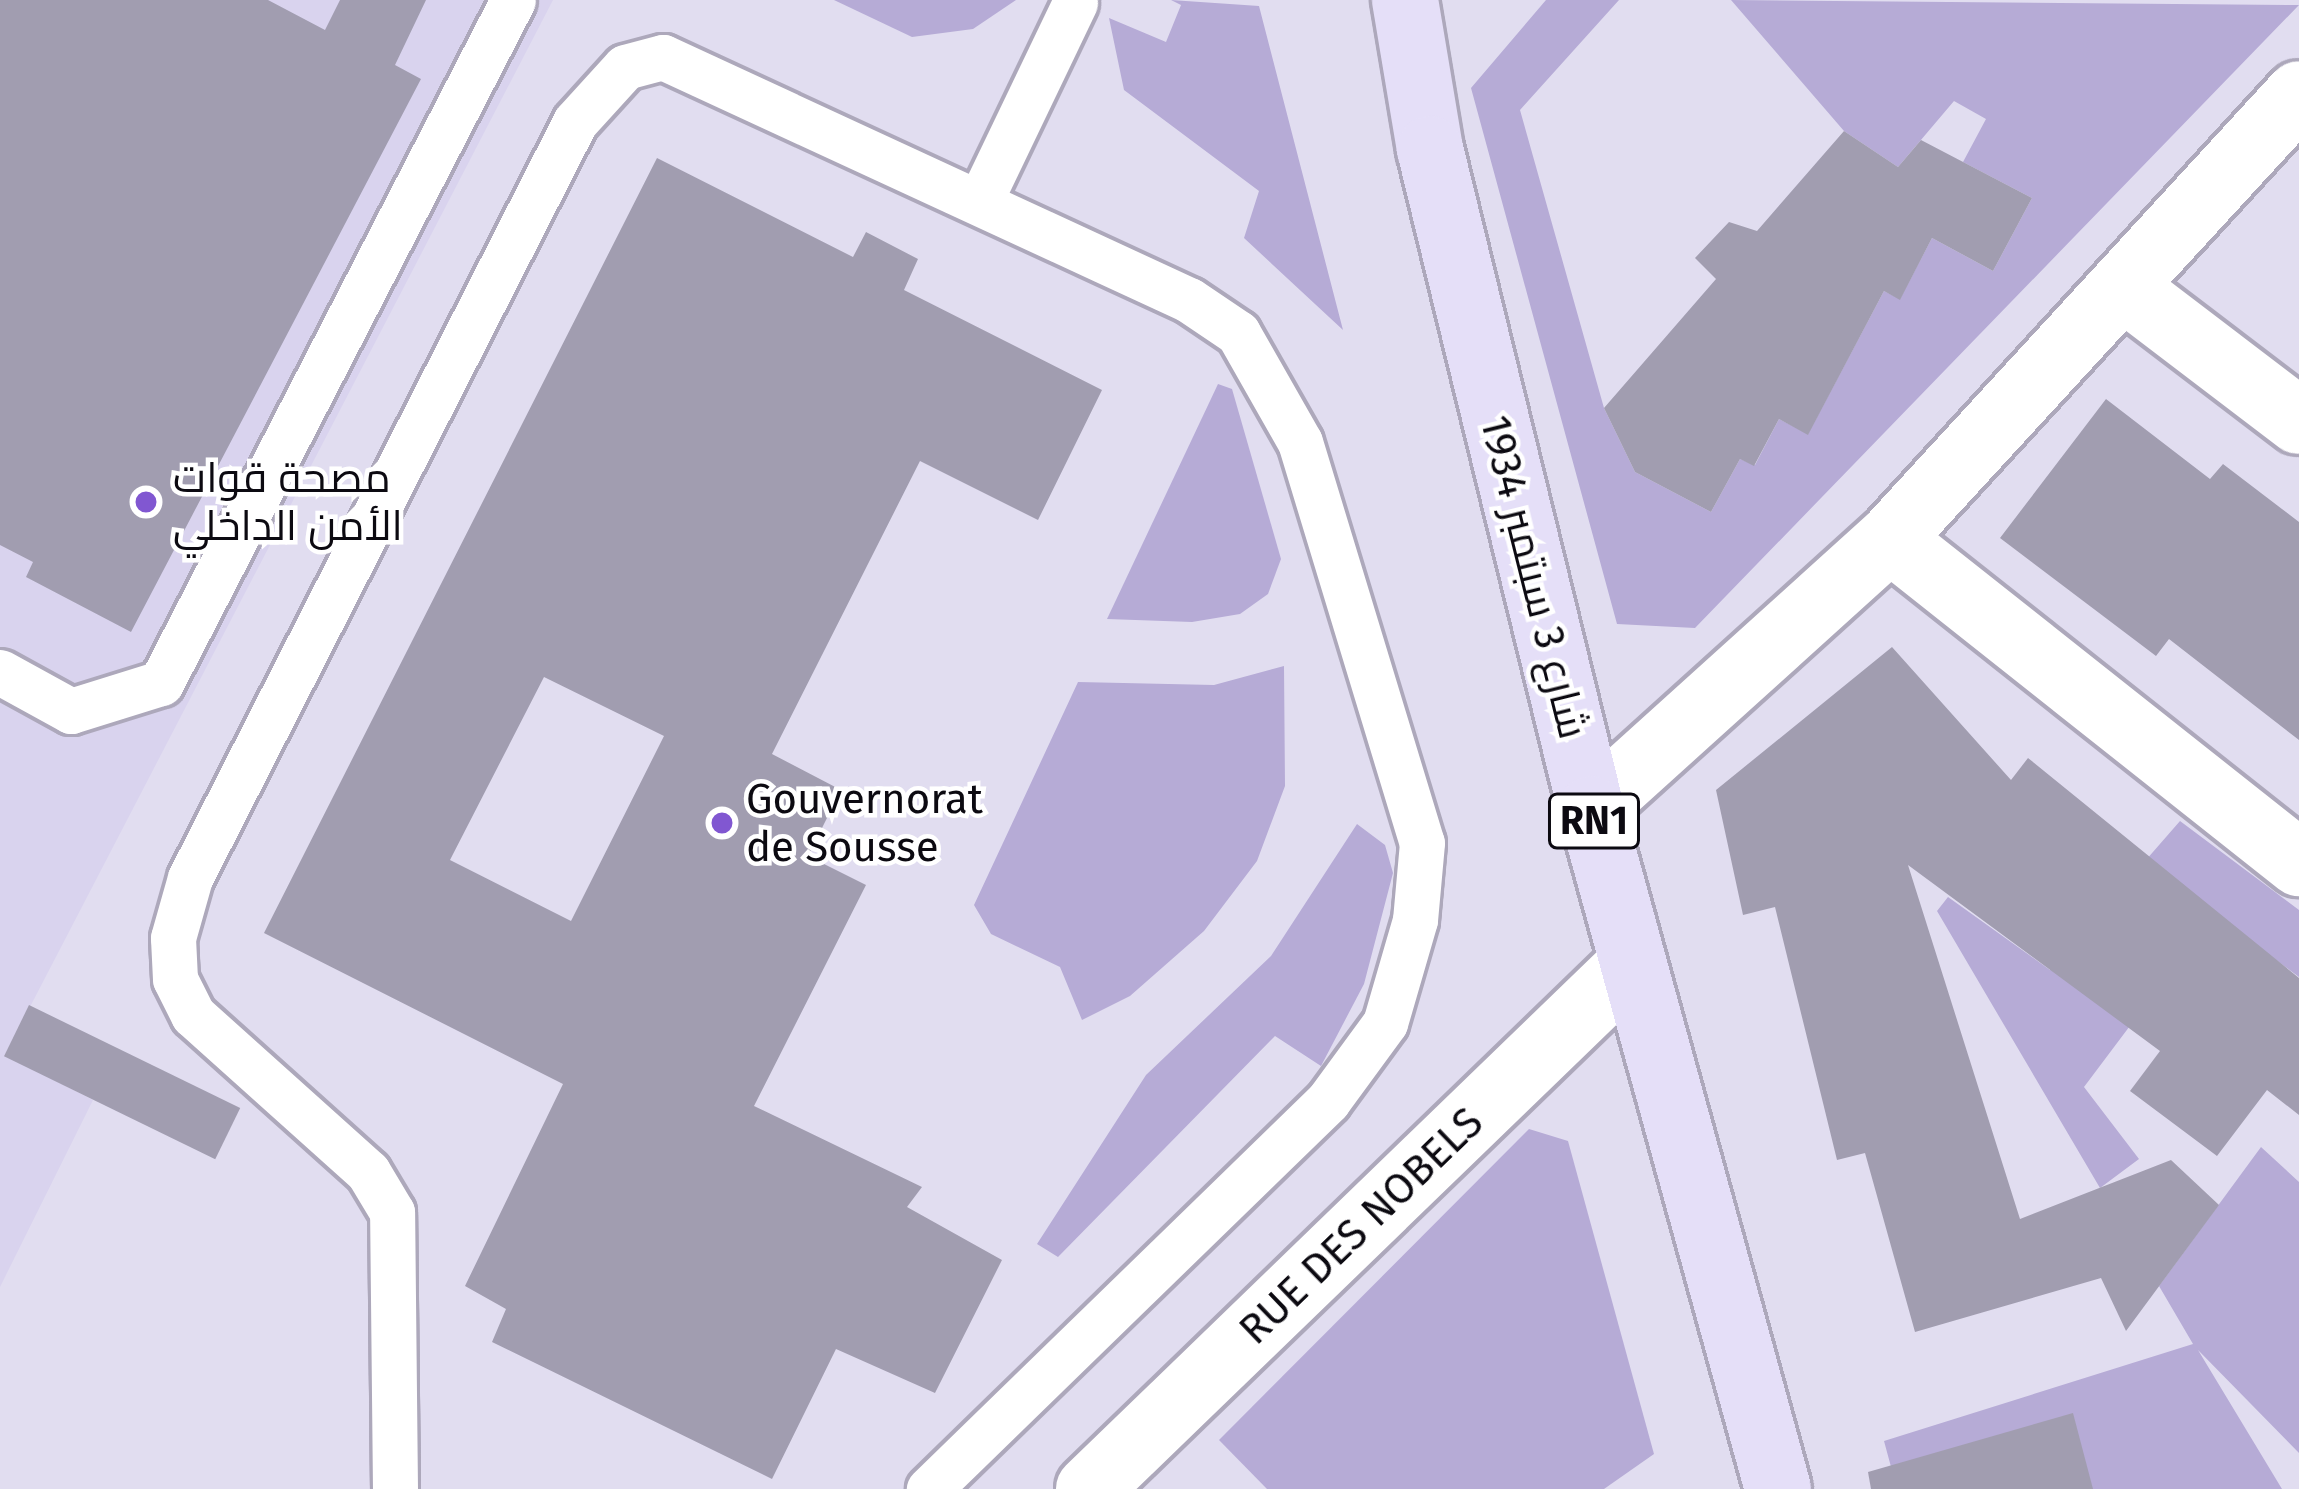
<!DOCTYPE html>
<html>
<head>
<meta charset="utf-8">
<style>
  body { margin:0 }
  #map { position:relative; width:2299px; height:1489px; overflow:hidden; background:#e1ddf0; font-family:"Fira Sans",Cairo,sans-serif }
  div>[style] { position:absolute }
  .built>* { inset:0; background:#d9d3ee }
  .green>* { inset:0; background:#b6abd6 }
  .building>* { inset:0; background:#a19db0; transform-origin:0 0 }
  .roads { filter:drop-shadow(3px 0 #ada8bb) drop-shadow(-3px 0 #ada8bb) drop-shadow(0 3px #ada8bb) drop-shadow(0 -3px #ada8bb) }
  .lane>* { height:45px; margin:-22.5px; padding:0 22.5px; transform-origin:22.5px; border-radius:22.5px; background:#fff }
  .street>* { height:66px; margin:-33px; padding:0 33px; transform-origin:33px; border-radius:33px; background:#fff }
  .primary>* { height:66px; margin:-33px; padding:0 33px; transform-origin:33px; border-radius:33px; background:#e5dff8 }
  .dots>* { width:33px; height:33px; translate:-50% -50%; box-sizing:border-box; border:6px solid #fff; border-radius:50% }
  span { translate:-50% -50%; white-space:nowrap; text-align:center; line-height:1.15; -webkit-text-stroke:9px #fff; paint-order:stroke }
  .shield-label span { padding:3px 9px; background:#fff; border:3px solid; border-radius:9px; -webkit-text-stroke-width:0 }
  .shield-label { font-size:39px; color:#0c0a11; font-weight:700 }
  .poi-label { font-size:42px; color:#0c0a11 }
  .left { translate:0 -50%; text-align:left }
  .street-label { font-size:42px; color:#0c0a11 }
</style>
</head>
<body>
<div id="map">
  <div class="built">
    <i style="clip-path:polygon(0 0,553px 0,5px 1055px,93px 1100px,0 1287px)"></i>
  </div>
  <div class="green">
    <i style="clip-path:polygon(834px 0,1016px 0,973px 29px,912px 37px)"></i>
    <i style="clip-path:polygon(1171px 0,1259px 6px,1343px 330px,1244px 238px,1259px 191px,1124px 90px,1109px 18px,1166px 42px,1181px 5px)"></i>
    <i style="clip-path:polygon(1546px 0,1619px 0,1520px 110px,1604px 408px,1635px 472px,1711px 512px,1740px 459px,1755px 465px,1779px 419px,1808px 434px,1884px 291px,1900px 299px,1932px 238px,1993px 271px,2032px 198px,1963px 162px,1986px 119px,1954px 101px,1898px 167px,1844px 131px,1731px 0,2299px 5px,1695px 628px,1617px 624px,1471px 88px)"></i>
    <i style="clip-path:polygon(1218px 384px,1232px 389px,1281px 559px,1268px 594px,1240px 614px,1192px 622px,1107px 619px)"></i>
    <i style="clip-path:polygon(1284px 666px,1285px 786px,1257px 861px,1204px 931px,1130px 996px,1082px 1020px,1060px 967px,991px 934px,974px 905px,1078px 682px,1214px 685px)"></i>
    <i style="clip-path:polygon(2180px 821px,2299px 910px,2299px 977px,2214px 914px,2084px 1087px,2139px 1159px,2100px 1188px,1937px 911px,1948px 897px,2050px 970px)"></i>
    <i style="clip-path:polygon(1357px 824px,1385px 845px,1393px 873px,1364px 984px,1321px 1066px,1275px 1036px,1058px 1257px,1037px 1244px,1146px 1075px,1271px 956px)"></i>
    <i style="clip-path:polygon(1529px 1129px,1568px 1141px,1654px 1454px,1604px 1489px,1267px 1489px,1219px 1440px)"></i>
    <i style="clip-path:polygon(2261px 1147px,2299px 1182px,2299px 1453px,2198px 1350px,2282px 1489px,1897px 1489px,1884px 1441px,2193px 1344px,2159px 1286px)"></i>
  </div>
  <div class="building">
    <i style="clip-path:polygon(0 0,268px 0,325px 30px,340px 0,426px 0,395px 65px,421px 79px,131px 632px,26px 577px,33px 562px,0 545px)"></i>
    <i style="clip-path:polygon(1844px 131px,1898px 167px,1921px 140px,2032px 198px,1993px 271px,1932px 238px,1900px 300px,1884px 291px,1808px 435px,1779px 419px,1754px 466px,1740px 459px,1711px 512px,1635px 472px,1604px 408px,1716px 279px,1695px 258px,1729px 222px,1757px 231px)"></i>
    <i style="clip-path:polygon(evenodd,657px 158px,853px 257px,866px 232px,918px 259px,904px 290px,1102px 390px,1038px 520px,920px 461px,772px 754px,841px 790px,808px 856px,866px 885px,754px 1106px,922px 1187px,907px 1207px,1002px 1260px,935px 1393px,836px 1349px,772px 1479px,492px 1342px,506px 1309px,465px 1286px,563px 1084px,264px 933px,657px 158px,544px 677px,664px 736px,571px 921px,450px 860px,544px 677px)"></i>
    <i style="clip-path:polygon(2106px 399px,2210px 479px,2223px 464px,2299px 522px,2299px 740px,2169px 639px,2156px 656px,2000px 538px)"></i>
    <i style="clip-path:polygon(1892px 647px,2011px 780px,2028px 758px,2299px 978px,2299px 1115px,2267px 1090px,2217px 1156px,2130px 1091px,2160px 1051px,1908px 865px,2020px 1219px,2171px 1160px,2219px 1205px,2126px 1331px,2101px 1278px,1915px 1332px,1865px 1153px,1837px 1160px,1775px 907px,1743px 915px,1716px 790px)"></i>
    <i style="left:29px;top:1005px;width:235px;height:57px;rotate:26deg"></i>
    <i style="clip-path:polygon(2073px 1413px,2093px 1489px,1871px 1489px,1868px 1472px)"></i>
  </div>
  <div class="roads">
    <div class="lane">
      <i style="left:980px;top:201px;width:220px;rotate:-64.4deg"></i>
      <i style="left:0;top:672px;width:81px;rotate:28.8deg"></i>
      <i style="left:71px;top:711px;width:94px;rotate:-17.3deg"></i>
      <i style="left:161px;top:683px;width:768px;rotate:-62.73deg"></i>
      <i style="left:395px;top:1489px;width:277px;rotate:-90.6deg"></i>
      <i style="left:392px;top:1212px;width:47px;rotate:-121deg"></i>
      <i style="left:368px;top:1172px;width:235px;rotate:-138.1deg"></i>
      <i style="left:193px;top:1015px;width:40px;rotate:-116.6deg"></i>
      <i style="left:175px;top:979px;width:41px;rotate:-92.8deg"></i>
      <i style="left:173px;top:938px;width:62px;rotate:-74.2deg"></i>
      <i style="left:190px;top:878px;width:848px;rotate:-63.01deg"></i>
      <i style="left:575px;top:122px;width:74px;rotate:-47.7deg"></i>
      <i style="left:625px;top:67px;width:39px;rotate:-15deg"></i>
      <i style="left:663px;top:57px;width:579px;rotate:24.8deg"></i>
      <i style="left:1189px;top:300px;width:59px;rotate:34deg"></i>
      <i style="left:1238px;top:333px;width:125px;rotate:60.4deg"></i>
      <i style="left:1300px;top:442px;width:419px;rotate:73.1deg"></i>
      <i style="left:1422px;top:843px;width:77px;rotate:95.2deg"></i>
      <i style="left:1415px;top:920px;width:107px;rotate:106.2deg"></i>
      <i style="left:1385px;top:1023px;width:97px;rotate:126.2deg"></i>
      <i style="left:1328px;top:1101px;width:557px;rotate:135.8deg"></i>
    </div>
    <div class="street">
      <i style="left:2123px;top:287px;width:221px;rotate:37.3deg"></i>
      <i style="left:1890px;top:539px;width:522px;rotate:38.39deg"></i>
      <i style="left:1591px;top:809px;width:403px;rotate:-42.1deg"></i>
      <i style="left:1890px;top:539px;width:604px;rotate:-47.41deg"></i>
      <i style="left:1089px;top:1489px;width:757px;rotate:-44.04deg"></i>
    </div>
    <div class="primary">
      <i style="left:1405px;top:0;width:151px;rotate:80.5deg"></i>
      <i style="left:1430px;top:149px;width:679px;rotate:76.29deg"></i>
      <i style="left:1591px;top:809px;width:705px;rotate:74.62deg"></i>
    </div>
  </div>
  <div class="dots">
    <i style="left:146px;top:502px;background:#8157d1"></i>
    <i style="left:722px;top:823px;background:#8157d1"></i>
  </div>
  <div class="shield-label">
    <span style="left:1594px;top:821px">RN1</span>
  </div>
  <div class="poi-label">
    <span class="left" style="left:173px;top:502px">مصحة قوات<br>الأمن الداخلي</span>
    <span class="left" style="left:746px;top:823px">Gouvernorat<br>de Sousse</span>
  </div>
  <div class="street-label">
    <span style="left:1534px;top:577px;rotate:76deg">شارع 3 سبتمبر 1934</span>
    <span style="left:1361px;top:1226px;rotate:-44deg">RUE DES NOBELS</span>
  </div>
</div>
</body>
</html>
